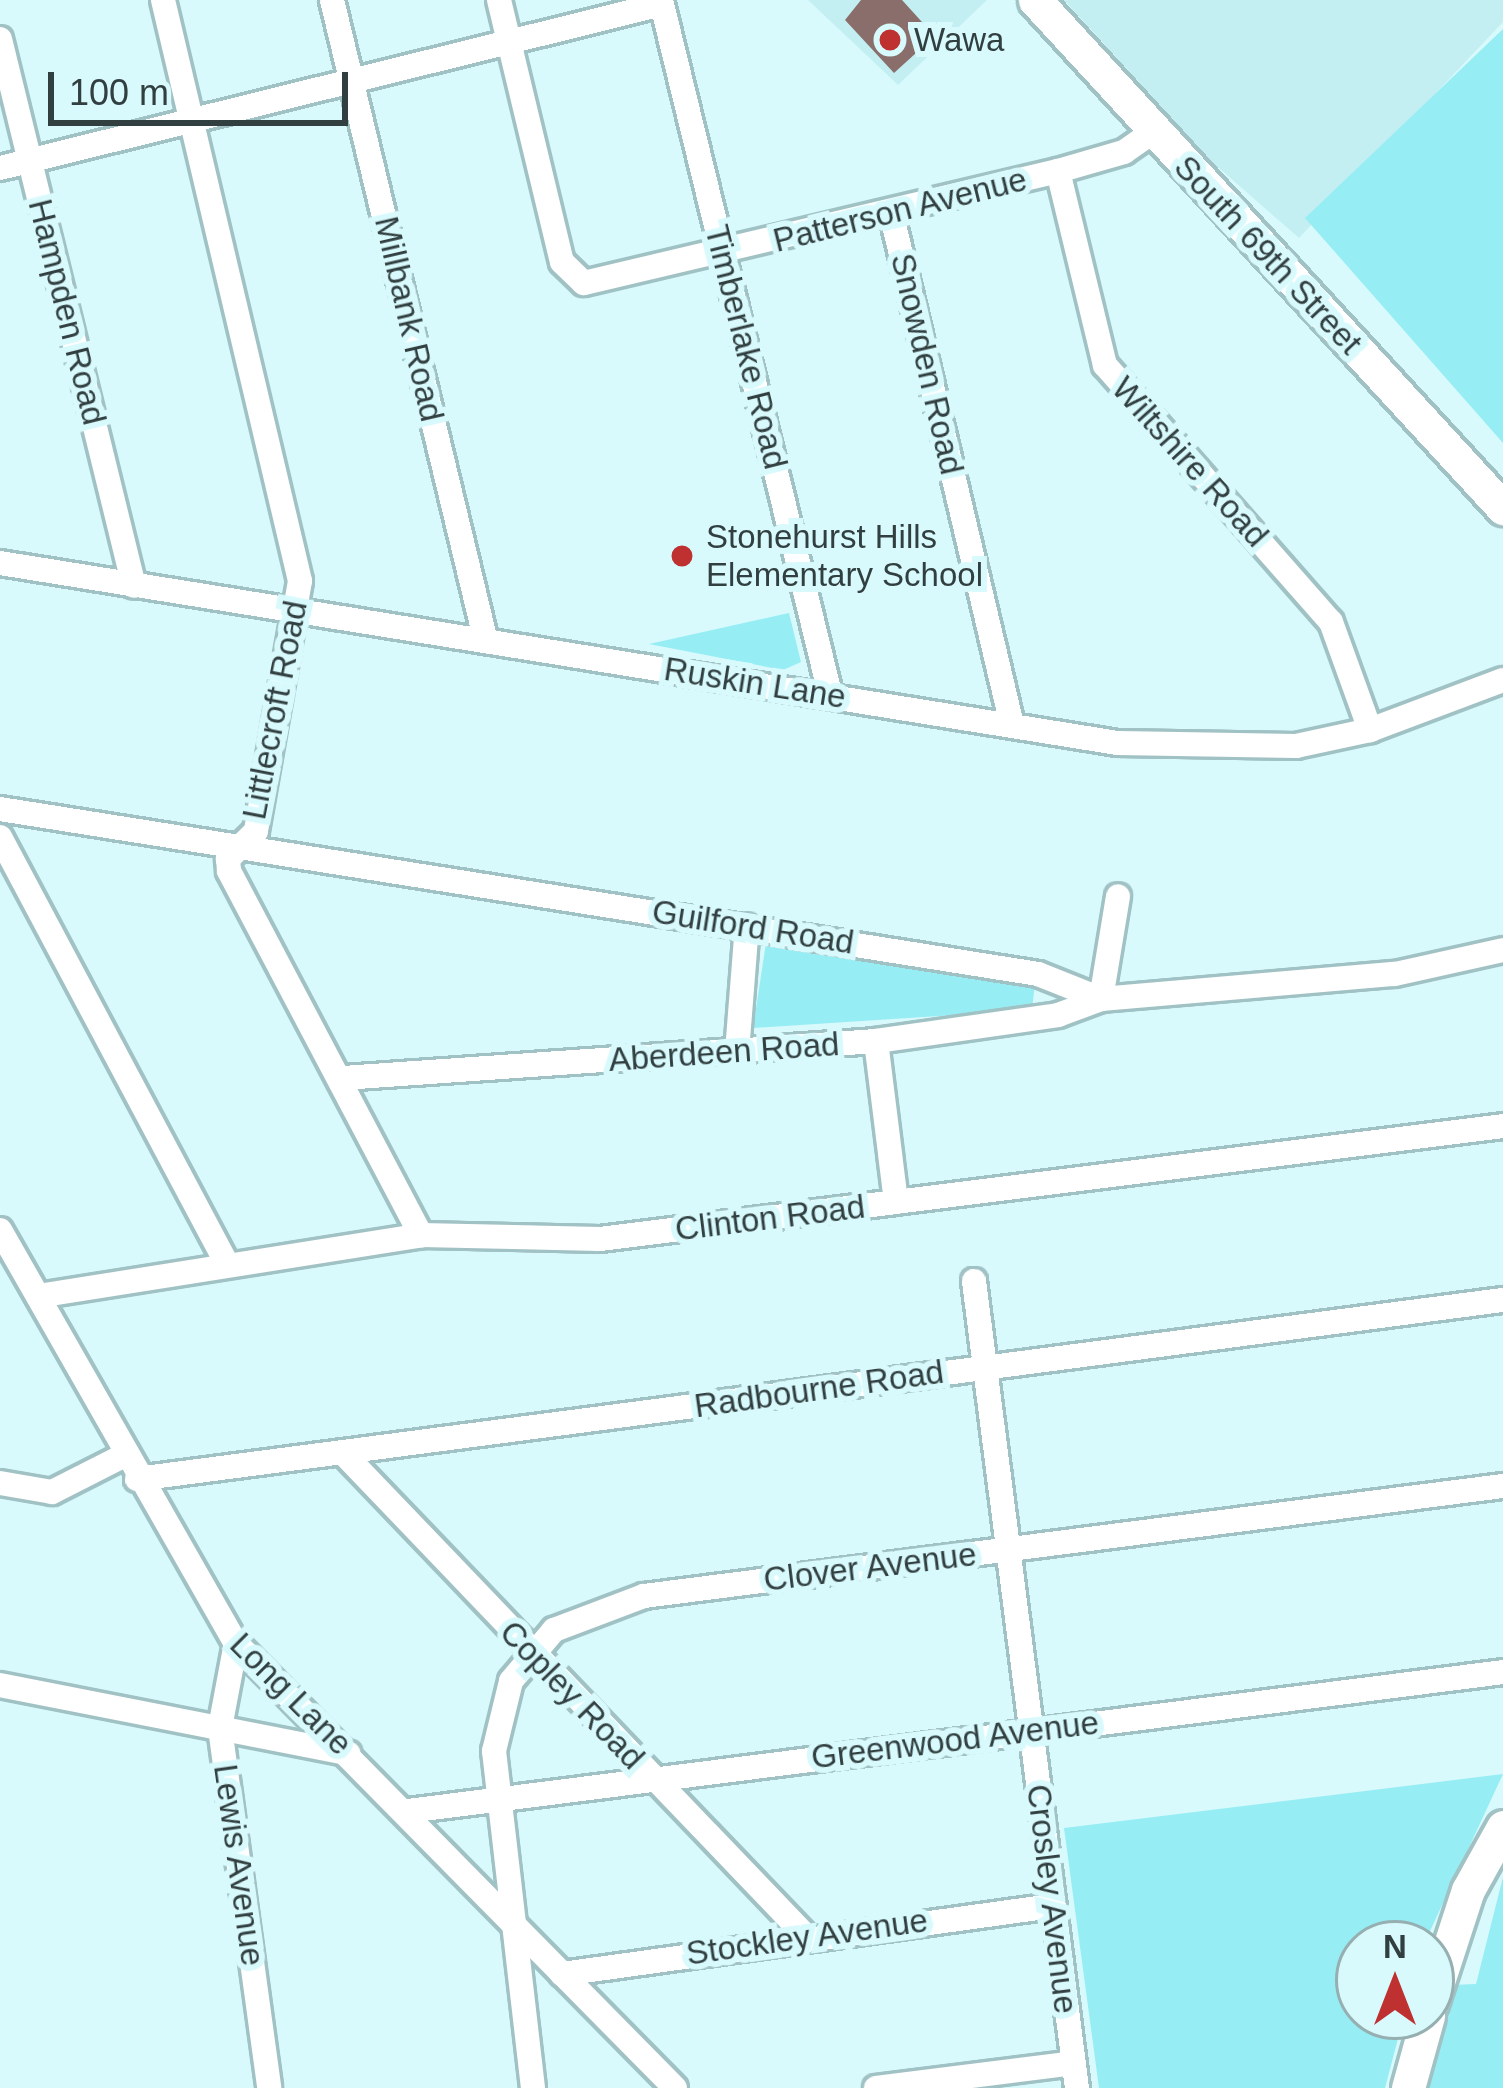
<!DOCTYPE html>
<html>
<head>
<meta charset="utf-8">
<style>
  body { margin:0 }
  #map { position:relative; width:1503px; height:2088px; overflow:hidden; background:#d8fafd; font-family:Arial,sans-serif }
  div>[style] { position:absolute }
  .built>* { inset:0; background:#c4eff2 }
  .green>* { inset:0; background:#97edf4 }
  .building>* { inset:0; background:#896e6b }
  .roads { filter:drop-shadow(3px 0 #a1c2c4) drop-shadow(-3px 0 #a1c2c4) drop-shadow(0 3px #a1c2c4) drop-shadow(0 -3px #a1c2c4) }
  .minor>* { height:24px; margin:-12px; padding:0 12px; transform-origin:12px; border-radius:12px; background:#fff }
  .major>* { height:33px; margin:-16.5px; padding:0 16.5px; transform-origin:16.5px; border-radius:16.5px; background:#fff }
  .dots>* { width:33px; height:33px; translate:-50% -50%; box-sizing:border-box; border:6px solid #d8fafd; border-radius:50% }
  span { translate:-50% -50%; white-space:nowrap; text-align:center; line-height:1.15; -webkit-text-stroke:12px #d8fafd; paint-order:stroke }
  .poi-label { font-size:33px; color:#323f40 }
  .left { translate:0 -50%; text-align:left }
  .street-label { font-size:33px; color:#323f40 }
  .north { position:absolute; left:1335px; top:1920px; width:120px; height:120px; box-sizing:border-box; background:#d8fafd; border:3px solid #96afb1; border-radius:50%; rotate:0deg; font-size:33px; font-weight:700; line-height:48px; text-align:center; color:#323f40 }
  .north::after { content:''; display:block; margin:auto; width:42px; height:54px; background:#bf3031; clip-path:polygon(50% 0,100% 100%,50% 72%,0 100%) }
  .scale { position:absolute; left:48px; top:72px; width:300px; height:54px; box-sizing:border-box; border:6px solid #323f40; border-top:0; padding-left:15px; font-size:36px; line-height:42px; white-space:nowrap; color:#323f40; -webkit-text-stroke:9px #d8fafd; paint-order:stroke }
</style>
</head>
<body>
<div id="map">
  <div class="built">
    <i style="clip-path:polygon(808px 0,987px 0,898px 85px)"></i>
    <i style="clip-path:polygon(1064px 0,1503px 0,1503px 22px,1299px 238px,1211px 161px)"></i>
  </div>
  <div class="green">
    <i style="clip-path:polygon(1503px 29px,1503px 443px,1305px 218px)"></i>
    <i style="clip-path:polygon(789px 613px,801px 662px,783px 670px,649px 644px)"></i>
    <i style="clip-path:polygon(766px 943px,1035px 983px,1032px 1010px,753px 1028px)"></i>
    <i style="clip-path:polygon(1503px 1774px,1424px 1944px,1359px 1944px,1359px 2016px,1404px 2016px,1385px 2088px,1099px 2088px,1064px 1828px)"></i>
    <i style="clip-path:polygon(1503px 1877px,1503px 2088px,1426px 2088px,1452px 1985px,1476px 1984px)"></i>
  </div>
  <div class="building">
    <i style="clip-path:polygon(861px 0,902px 0,922px 22px,916px 53px,894px 73px,845px 20px)"></i>
  </div>
  <div class="roads">
    <div class="minor">
      <i style="left:163px;top:0;width:597px;rotate:76.73deg"></i>
      <i style="left:300px;top:581px;width:254px;rotate:100deg"></i>
      <i style="left:256px;top:831px;width:40px;rotate:135deg"></i>
      <i style="left:228px;top:859px;width:12px;rotate:85deg"></i>
      <i style="left:229px;top:871px;width:412px;rotate:62.2deg"></i>
      <i style="left:332px;top:0;width:656px;rotate:76.51deg"></i>
      <i style="left:499px;top:0;width:269px;rotate:76.5deg"></i>
      <i style="left:562px;top:262px;width:30px;rotate:44deg"></i>
      <i style="left:584px;top:283px;width:487px;rotate:-13.3deg"></i>
      <i style="left:1058px;top:171px;width:69px;rotate:-16.1deg"></i>
      <i style="left:1124px;top:152px;width:35px;rotate:-35deg"></i>
      <i style="left:661px;top:0;width:714px;rotate:76.31deg"></i>
      <i style="left:0;top:39px;width:563px;rotate:76.24deg"></i>
      <i style="left:0;top:168px;width:682px;rotate:-13.91deg"></i>
      <i style="left:1058px;top:171px;width:200px;rotate:76.4deg"></i>
      <i style="left:1105px;top:365px;width:342px;rotate:48.7deg"></i>
      <i style="left:1331px;top:622px;width:115px;rotate:70.1deg"></i>
      <i style="left:891px;top:212px;width:527px;rotate:76.73deg"></i>
      <i style="left:0;top:563px;width:1132px;rotate:9.15deg"></i>
      <i style="left:1118px;top:743px;width:178px;rotate:1deg"></i>
      <i style="left:1296px;top:746px;width:76px;rotate:-12.2deg"></i>
      <i style="left:1370px;top:730px;width:142px;rotate:-20.6deg"></i>
      <i style="left:0;top:809px;width:1051px;rotate:9.03deg"></i>
      <i style="left:1038px;top:974px;width:68px;rotate:21.6deg"></i>
      <i style="left:1101px;top:999px;width:295px;rotate:-4.9deg"></i>
      <i style="left:1395px;top:974px;width:111px;rotate:-12.5deg"></i>
      <i style="left:0;top:837px;width:484px;rotate:62deg"></i>
      <i style="left:876px;top:1041px;width:162px;rotate:82.9deg"></i>
      <i style="left:737px;top:1052px;width:126px;rotate:-85.5deg"></i>
      <i style="left:343px;top:1078px;width:534px;rotate:-3.97deg"></i>
      <i style="left:876px;top:1041px;width:184px;rotate:-8.1deg"></i>
      <i style="left:1058px;top:1015px;width:46px;rotate:-20.4deg"></i>
      <i style="left:1101px;top:999px;width:104px;rotate:-80.6deg"></i>
      <i style="left:0;top:1230px;width:476px;rotate:60.3deg"></i>
      <i style="left:236px;top:1643px;width:625px;rotate:45.39deg"></i>
      <i style="left:974px;top:1281px;width:814px;rotate:82.73deg"></i>
      <i style="left:38px;top:1296px;width:388px;rotate:-9deg"></i>
      <i style="left:421px;top:1235px;width:179px;rotate:1.3deg"></i>
      <i style="left:600px;top:1239px;width:910px;rotate:-7.13deg"></i>
      <i style="left:343px;top:1453px;width:666px;rotate:46.22deg"></i>
      <i style="left:137px;top:1479px;width:1378px;rotate:-7.47deg"></i>
      <i style="left:0;top:1483px;width:53px;rotate:9.8deg"></i>
      <i style="left:52px;top:1492px;width:80px;rotate:-26.9deg"></i>
      <i style="left:236px;top:1643px;width:86px;rotate:100.7deg"></i>
      <i style="left:220px;top:1728px;width:363px;rotate:82.2deg"></i>
      <i style="left:0;top:1685px;width:355px;rotate:11.1deg"></i>
      <i style="left:408px;top:1811px;width:1104px;rotate:-7.23deg"></i>
      <i style="left:562px;top:1974px;width:496px;rotate:-7.9deg"></i>
      <i style="left:533px;top:2088px;width:339px;rotate:-96.6deg"></i>
      <i style="left:494px;top:1751px;width:72px;rotate:-76.3deg"></i>
      <i style="left:511px;top:1681px;width:67px;rotate:-49.9deg"></i>
      <i style="left:554px;top:1630px;width:96px;rotate:-20.7deg"></i>
      <i style="left:644px;top:1596px;width:866px;rotate:-7.3deg"></i>
      <i style="left:876px;top:2088px;width:199px;rotate:-7.2deg"></i>
    </div>
    <div class="major">
      <i style="left:1035px;top:0;width:691px;rotate:47.35deg"></i>
      <i style="left:1431px;top:2003px;width:119px;rotate:-71.9deg"></i>
      <i style="left:1468px;top:1890px;width:72px;rotate:-60.9deg"></i>
      <i style="left:1408px;top:2088px;width:75px;rotate:-74.5deg"></i>
    </div>
  </div>
  <div class="dots">
    <i style="left:890px;top:40px;background:#bf3031"></i>
    <i style="left:682px;top:556px;background:#bf3031"></i>
  </div>
  <div class="poi-label">
    <span class="left" style="left:914px;top:40px">Wawa</span>
    <span class="left" style="left:706px;top:556px">Stonehurst Hills<br>Elementary School</span>
  </div>
  <div class="street-label">
    <span style="left:900px;top:210px;rotate:-14deg">Patterson Avenue</span>
    <span style="left:1268px;top:255px;rotate:47deg">South 69th Street</span>
    <span style="left:67px;top:312px;rotate:76deg">Hampden Road</span>
    <span style="left:409px;top:319px;rotate:77deg">Millbank Road</span>
    <span style="left:746px;top:347px;rotate:76deg">Timberlake Road</span>
    <span style="left:927px;top:364px;rotate:77deg">Snowden Road</span>
    <span style="left:1190px;top:462px;rotate:48deg">Wiltshire Road</span>
    <span style="left:755px;top:683px;rotate:9deg">Ruskin Lane</span>
    <span style="left:275px;top:710px;rotate:-79deg">Littlecroft Road</span>
    <span style="left:753px;top:927px;rotate:9deg">Guilford Road</span>
    <span style="left:724px;top:1052px;rotate:-4deg">Aberdeen Road</span>
    <span style="left:770px;top:1218px;rotate:-7deg">Clinton Road</span>
    <span style="left:819px;top:1389px;rotate:-8deg">Radbourne Road</span>
    <span style="left:870px;top:1567px;rotate:-7deg">Clover Avenue</span>
    <span style="left:291px;top:1694px;rotate:45deg">Long Lane</span>
    <span style="left:572px;top:1695px;rotate:46deg">Copley Road</span>
    <span style="left:955px;top:1740px;rotate:-7deg">Greenwood Avenue</span>
    <span style="left:239px;top:1865px;rotate:82deg">Lewis Avenue</span>
    <span style="left:1052px;top:1899px;rotate:83deg">Crosley Avenue</span>
    <span style="left:807px;top:1937px;rotate:-8deg">Stockley Avenue</span>
  </div>
  <div class="north">N</div>
  <div class="scale">100 m</div>
</div>
</body>
</html>
